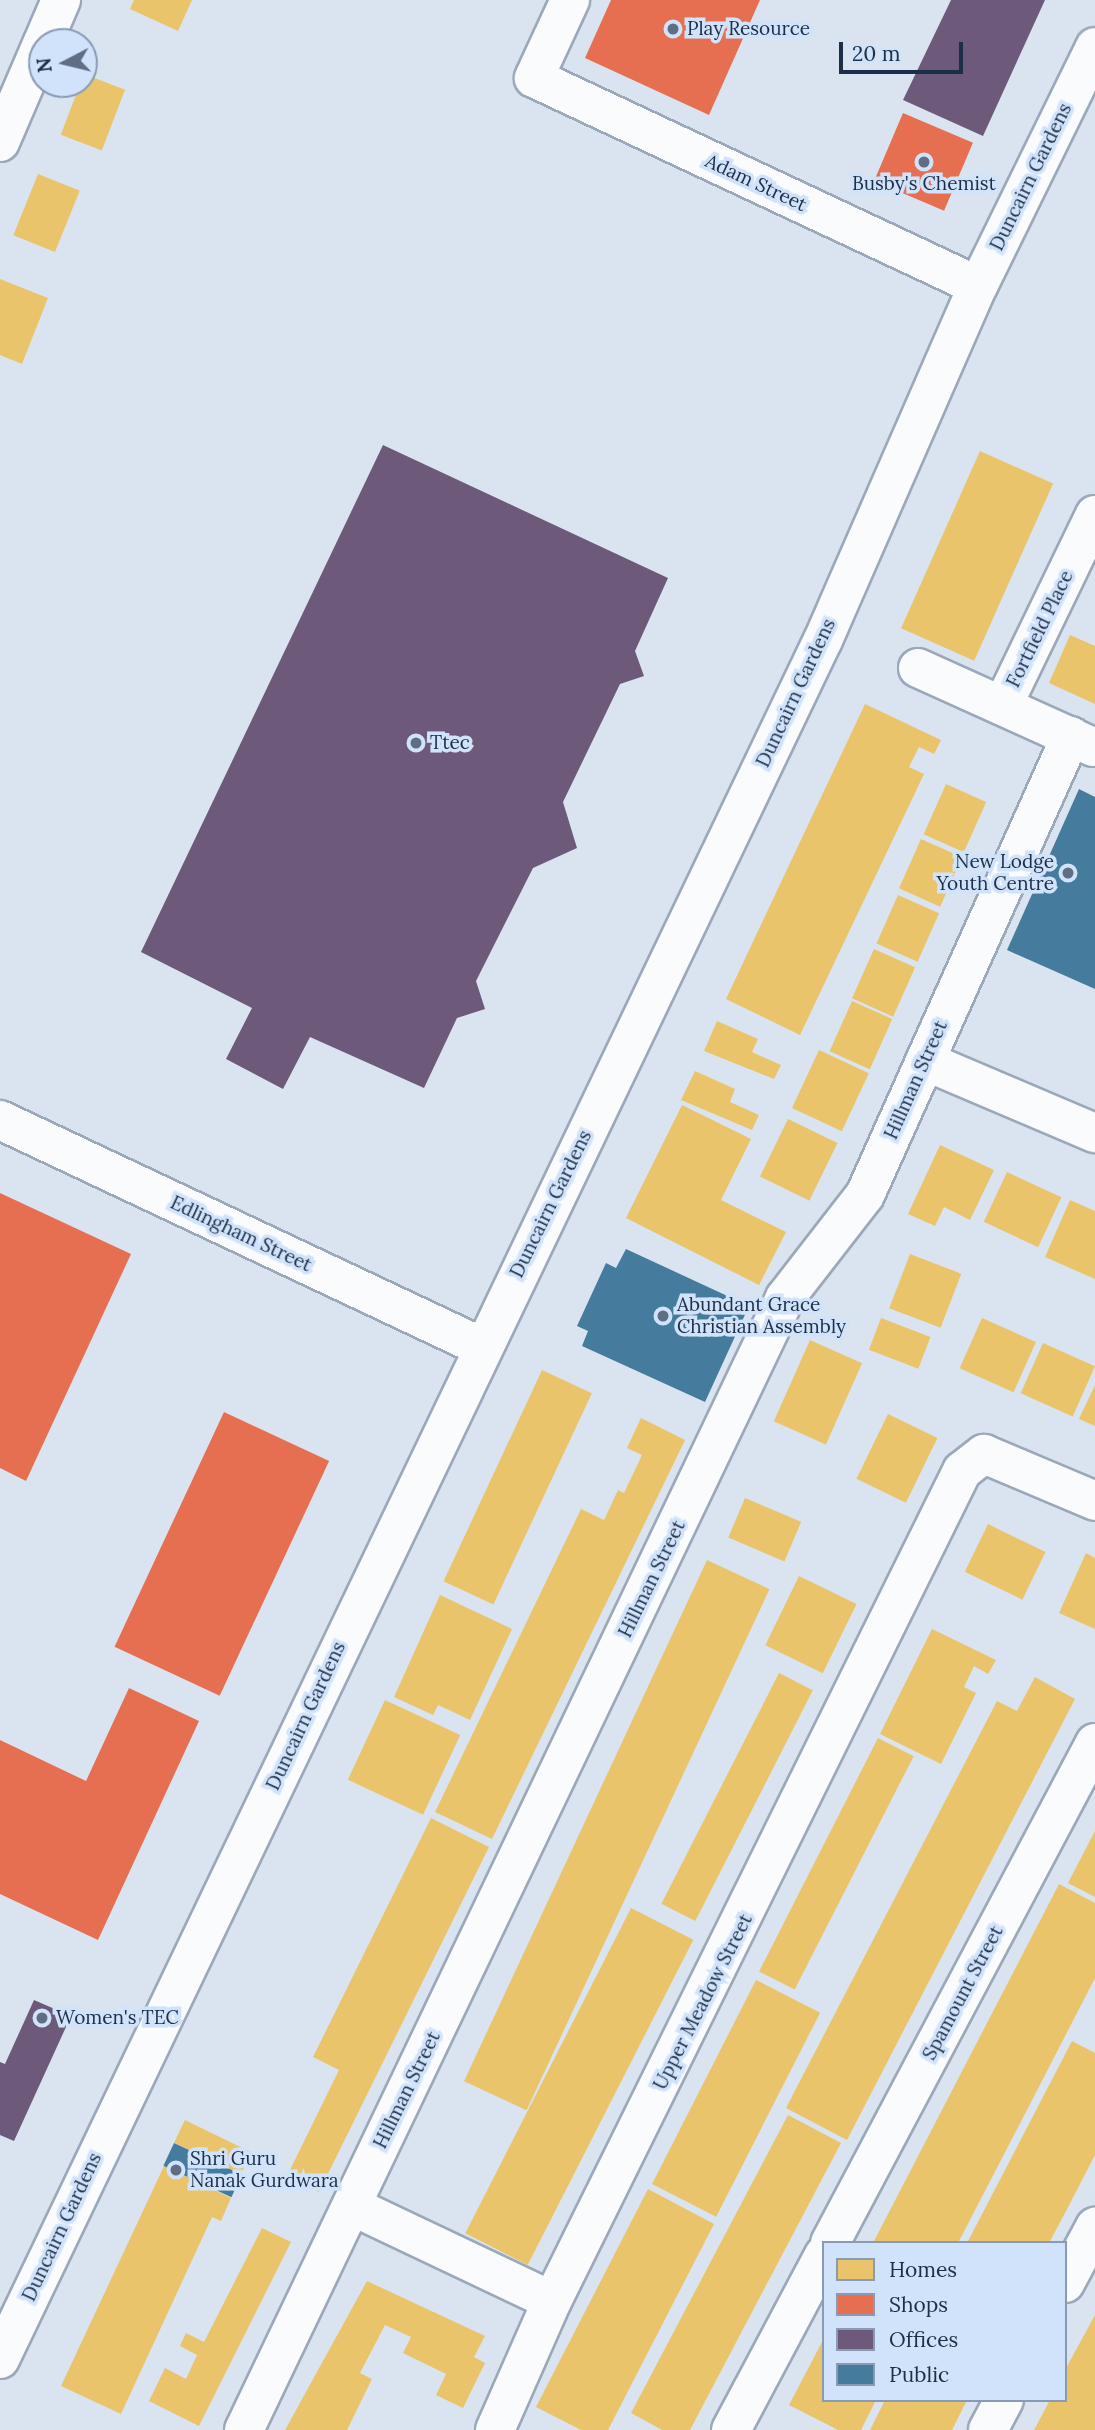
<!DOCTYPE html>
<html>
<head>
<meta charset="utf-8">
<style>
  body { margin:0 }
  #map { position:relative; width:1095px; height:2430px; overflow:hidden; background:#dae4f1; font-family:Lora,serif }
  div>[style] { position:absolute }
  .homes>* { inset:0; background:#e9c46a; transform-origin:0 0 }
  .shops>* { inset:0; background:#e76f51; transform-origin:0 0 }
  .offices>* { inset:0; background:#6d597a }
  .public>* { inset:0; background:#457b9d; transform-origin:0 0 }
  .roads { filter:drop-shadow(2px 0 #9ba8b8) drop-shadow(-2px 0 #9ba8b8) drop-shadow(0 2px #9ba8b8) drop-shadow(0 -2px #9ba8b8) }
  .minor>* { height:38px; margin:-19px; padding:0 19px; transform-origin:19px; border-radius:19px; background:#f9fbfd }
  .dots>* { width:19px; height:19px; translate:-50% -50%; box-sizing:border-box; border:4px solid #d0e3fb; border-radius:50% }
  span { translate:-50% -50%; white-space:nowrap; text-align:center; line-height:1.15; -webkit-text-stroke:7px #d0e3fb; paint-order:stroke }
  .poi-label { font-size:19px; color:#1d2f46 }
  .left { translate:0 -50%; text-align:left }
  .right { translate:-100% -50%; text-align:right }
  .street-label { font-size:19px; color:#1d2f46 }
  .legend { position:absolute; left:822px; top:2241px; width:245px; height:161px; box-sizing:border-box; background:#d0e3fb; border:2px solid #889bb3; margin:0; padding:9px 12px; list-style:none; font-size:21px; color:#1d2f46 }
  .legend li { display:flex; align-items:center; gap:14px; height:35px }
  .legend b { width:35px; border:2px solid #889bb3 }
  .north { position:absolute; left:28px; top:28px; width:70px; height:70px; box-sizing:border-box; background:#d0e3fb; border:2px solid #889bb3; border-radius:50%; rotate:263deg; font-size:19px; font-weight:700; line-height:28px; text-align:center; color:#1d2f46 }
  .north::after { content:''; display:block; margin:auto; width:24px; height:32px; background:#5f6e82; clip-path:polygon(50% 0,100% 100%,50% 72%,0 100%) }
  .scale { position:absolute; left:839px; top:42px; width:124px; height:32px; box-sizing:border-box; border:4px solid #1d2f46; border-top:0; padding-left:9px; font-size:21px; line-height:24px; white-space:nowrap; color:#1d2f46; -webkit-text-stroke:5px #d0e3fb; paint-order:stroke }
</style>
</head>
<body>
<div id="map">
  <div class="homes">
    <i style="clip-path:polygon(134px 0,192px 0,178px 31px,130px 9px)"></i>
    <i style="left:84px;top:74px;width:44px;height:65px;rotate:21deg"></i>
    <i style="left:38px;top:174px;width:45px;height:66px;rotate:22deg"></i>
    <i style="clip-path:polygon(0 279px,48px 298px,22px 364px,0 355px)"></i>
    <i style="left:980px;top:451px;width:80px;height:194px;rotate:24deg"></i>
    <i style="clip-path:polygon(1070px 635px,1095px 646px,1095px 704px,1049px 683px)"></i>
    <i style="clip-path:polygon(865px 704px,941px 740px,934px 754px,919px 747px,909px 767px,924px 774px,800px 1035px,726px 999px)"></i>
    <i style="left:946px;top:784px;width:44px;height:55px;rotate:24deg"></i>
    <i style="left:921px;top:839px;width:45px;height:54px;rotate:24deg"></i>
    <i style="left:898px;top:895px;width:45px;height:53px;rotate:24deg"></i>
    <i style="left:874px;top:949px;width:45px;height:54px;rotate:24deg"></i>
    <i style="left:852px;top:1001px;width:44px;height:55px;rotate:24deg"></i>
    <i style="clip-path:polygon(717px 1021px,758px 1039px,752px 1052px,781px 1065px,774px 1079px,704px 1051px)"></i>
    <i style="left:819px;top:1050px;width:55px;height:64px;rotate:25deg"></i>
    <i style="clip-path:polygon(695px 1071px,735px 1089px,730px 1102px,759px 1115px,752px 1130px,681px 1100px)"></i>
    <i style="clip-path:polygon(682px 1105px,751px 1139px,721px 1200px,786px 1232px,759px 1285px,626px 1218px)"></i>
    <i style="left:788px;top:1119px;width:55px;height:64px;rotate:26deg"></i>
    <i style="clip-path:polygon(940px 1145px,994px 1170px,970px 1220px,944px 1207px,935px 1226px,908px 1214px)"></i>
    <i style="left:1007px;top:1172px;width:60px;height:55px;rotate:25deg"></i>
    <i style="clip-path:polygon(1070px 1200px,1095px 1211px,1095px 1279px,1045px 1257px)"></i>
    <i style="left:910px;top:1254px;width:55px;height:58px;rotate:21deg"></i>
    <i style="left:881px;top:1318px;width:53px;height:34px;rotate:21deg"></i>
    <i style="left:982px;top:1318px;width:59px;height:55px;rotate:24deg"></i>
    <i style="left:810px;top:1340px;width:57px;height:89px;rotate:24deg"></i>
    <i style="left:1043px;top:1343px;width:57px;height:55px;rotate:24deg"></i>
    <i style="left:542px;top:1370px;width:55px;height:233px;rotate:25deg"></i>
    <i style="clip-path:polygon(1095px 1385px,1095px 1426px,1079px 1419px)"></i>
    <i style="left:888px;top:1414px;width:55px;height:72px;rotate:26deg"></i>
    <i style="clip-path:polygon(641px 1418px,685px 1440px,492px 1839px,435px 1812px,581px 1509px,604px 1520px,618px 1490px,624px 1493px,642px 1455px,627px 1448px)"></i>
    <i style="left:745px;top:1498px;width:61px;height:43px;rotate:23deg"></i>
    <i style="left:988px;top:1524px;width:64px;height:53px;rotate:26deg"></i>
    <i style="clip-path:polygon(1086px 1553px,1095px 1558px,1095px 1629px,1059px 1613px)"></i>
    <i style="left:707px;top:1560px;width:69px;height:575px;rotate:25deg"></i>
    <i style="left:799px;top:1576px;width:64px;height:77px;rotate:26deg"></i>
    <i style="clip-path:polygon(440px 1595px,512px 1629px,470px 1720px,438px 1705px,433px 1715px,394px 1697px)"></i>
    <i style="clip-path:polygon(932px 1629px,996px 1660px,988px 1674px,974px 1666px,964px 1687px,976px 1693px,941px 1764px,880px 1734px)"></i>
    <i style="left:779px;top:1673px;width:38px;height:259px;rotate:27deg"></i>
    <i style="clip-path:polygon(1035px 1677px,1075px 1699px,847px 2140px,786px 2108px,997px 1701px,1017px 1711px)"></i>
    <i style="left:385px;top:1700px;width:83px;height:88px;rotate:25deg"></i>
    <i style="left:878px;top:1738px;width:40px;height:262px;rotate:27deg"></i>
    <i style="clip-path:polygon(431px 1818px,489px 1847px,319px 2192px,287px 2176px,339px 2070px,313px 2057px)"></i>
    <i style="clip-path:polygon(1095px 1831px,1095px 1897px,1068px 1883px)"></i>
    <i style="clip-path:polygon(1059px 1884px,1095px 1903px,1095px 1978px,1027px 2110px,958px 2243px,873px 2243px)"></i>
    <i style="left:631px;top:1908px;width:70px;height:365px;rotate:27deg"></i>
    <i style="left:756px;top:1980px;width:72px;height:229px;rotate:27deg"></i>
    <i style="clip-path:polygon(1072px 2041px,1095px 2053px,1095px 2155px,1065px 2213px,1049px 2243px,967px 2243px)"></i>
    <i style="clip-path:polygon(788px 2115px,841px 2143px,690px 2430px,662px 2430px,631px 2413px)"></i>
    <i style="left:185px;top:2120px;width:74px;height:25px;rotate:26deg"></i>
    <i style="clip-path:polygon(164px 2166px,231px 2198px,221px 2221px,212px 2217px,121px 2414px,61px 2386px)"></i>
    <i style="clip-path:polygon(648px 2189px,714px 2224px,608px 2430px,581px 2430px,536px 2407px)"></i>
    <i style="clip-path:polygon(262px 2228px,291px 2242px,199px 2426px,149px 2401px,165px 2368px,186px 2379px,197px 2355px,180px 2346px,186px 2333px,204px 2342px)"></i>
    <i style="clip-path:polygon(367px 2281px,485px 2336px,474px 2357px,485px 2363px,463px 2408px,436px 2395px,446px 2374px,403px 2353px,411px 2337px,385px 2325px,360px 2373px,372px 2379px,347px 2430px,285px 2430px)"></i>
    <i style="clip-path:polygon(1095px 2315px,1095px 2430px,1034px 2430px,1050px 2400px,1065px 2400px,1065px 2370px)"></i>
    <i style="clip-path:polygon(824px 2338px,824px 2400px,876px 2400px,861px 2430px,838px 2430px,789px 2405px)"></i>
    <i style="clip-path:polygon(885px 2400px,967px 2400px,952px 2430px,870px 2430px)"></i>
  </div>
  <div class="shops">
    <i style="clip-path:polygon(611px 0,760px 0,709px 115px,585px 58px)"></i>
    <i style="left:903px;top:113px;width:76px;height:74px;rotate:23deg"></i>
    <i style="clip-path:polygon(0 1193px,131px 1254px,26px 1481px,0 1468px)"></i>
    <i style="left:224px;top:1412px;width:116px;height:259px;rotate:25deg"></i>
    <i style="clip-path:polygon(129px 1688px,199px 1721px,98px 1940px,0 1894px,0 1740px,86px 1781px)"></i>
  </div>
  <div class="offices">
    <i style="clip-path:polygon(951px 0,1045px 0,983px 136px,903px 100px)"></i>
    <i style="clip-path:polygon(383px 445px,668px 578px,635px 651px,644px 676px,620px 684px,563px 802px,577px 848px,533px 868px,476px 981px,485px 1009px,457px 1018px,424px 1088px,310px 1037px,283px 1089px,226px 1059px,252px 1008px,141px 952px)"></i>
    <i style="clip-path:polygon(34px 2000px,71px 2016px,14px 2141px,0 2135px,0 2062px,5px 2064px)"></i>
  </div>
  <div class="public">
    <i style="clip-path:polygon(1079px 789px,1095px 797px,1095px 989px,1007px 950px)"></i>
    <i style="clip-path:polygon(626px 1249px,749px 1306px,705px 1402px,582px 1346px,588px 1331px,577px 1326px,606px 1263px,616px 1268px)"></i>
    <i style="left:174px;top:2143px;width:75px;height:25px;rotate:25deg"></i>
  </div>
  <div class="roads">
    <div class="minor">
      <i style="left:570px;top:0;width:86px;rotate:114.8deg"></i>
      <i style="left:534px;top:78px;width:490px;rotate:25.1deg"></i>
      <i style="left:43px;top:42px;width:46px;rotate:-66.8deg"></i>
      <i style="left:0;top:142px;width:107px;rotate:-66.8deg"></i>
      <i style="left:918px;top:668px;width:192px;rotate:24.3deg"></i>
      <i style="left:1003px;top:705px;width:211px;rotate:-64.2deg"></i>
      <i style="left:925px;top:1061px;width:185px;rotate:23deg"></i>
      <i style="left:0;top:1120px;width:533px;rotate:25.22deg"></i>
      <i style="left:352px;top:2206px;width:221px;rotate:25.4deg"></i>
      <i style="left:830px;top:2243px;width:566px;rotate:-62.08deg"></i>
      <i style="left:1065px;top:2283px;width:64px;rotate:-61.8deg"></i>
      <i style="left:0;top:2359px;width:1906px;rotate:-64.42deg"></i>
      <i style="left:823px;top:640px;width:386px;rotate:-66.4deg"></i>
      <i style="left:978px;top:286px;width:266px;rotate:-63.9deg"></i>
      <i style="left:244px;top:2430px;width:1255px;rotate:-64.46deg"></i>
      <i style="left:785px;top:1298px;width:130px;rotate:-52.2deg"></i>
      <i style="left:865px;top:1195px;width:503px;rotate:-65.83deg"></i>
      <i style="left:495px;top:2430px;width:141px;rotate:-66.2deg"></i>
      <i style="left:552px;top:2301px;width:926px;rotate:-63.71deg"></i>
      <i style="left:962px;top:1471px;width:28px;rotate:-38deg"></i>
      <i style="left:984px;top:1454px;width:121px;rotate:22.9deg"></i>
      <i style="left:731px;top:2430px;width:198px;rotate:-62deg"></i>
      <i style="left:988px;top:2430px;width:34px;rotate:-62deg"></i>
    </div>
  </div>
  <div class="dots">
    <i style="left:673px;top:29px;background:#5f6e82"></i>
    <i style="left:924px;top:162px;background:#5f6e82"></i>
    <i style="left:416px;top:743px;background:#5f6e82"></i>
    <i style="left:1068px;top:873px;background:#5f6e82"></i>
    <i style="left:663px;top:1316px;background:#5f6e82"></i>
    <i style="left:42px;top:2018px;background:#5f6e82"></i>
    <i style="left:176px;top:2170px;background:#5f6e82"></i>
  </div>
  <div class="poi-label">
    <span class="left" style="left:687px;top:29px">Play Resource</span>
    <span style="left:924px;top:184px">Busby's Chemist</span>
    <span class="left" style="left:430px;top:743px">Ttec</span>
    <span class="right" style="left:1054px;top:873px">New Lodge<br>Youth Centre</span>
    <span class="left" style="left:677px;top:1316px">Abundant Grace<br>Christian Assembly</span>
    <span class="left" style="left:56px;top:2018px">Women's TEC</span>
    <span class="left" style="left:190px;top:2170px">Shri Guru<br>Nanak Gurdwara</span>
  </div>
  <div class="street-label">
    <span style="left:1031px;top:177px;rotate:-64deg">Duncairn Gardens</span>
    <span style="left:756px;top:183px;rotate:25deg">Adam Street</span>
    <span style="left:1040px;top:629px;rotate:-64deg">Fortfield Place</span>
    <span style="left:796px;top:693px;rotate:-65deg">Duncairn Gardens</span>
    <span style="left:916px;top:1080px;rotate:-66deg">Hillman Street</span>
    <span style="left:551px;top:1204px;rotate:-64deg">Duncairn Gardens</span>
    <span style="left:241px;top:1234px;rotate:25deg">Edlingham Street</span>
    <span style="left:652px;top:1579px;rotate:-64deg">Hillman Street</span>
    <span style="left:306px;top:1716px;rotate:-65deg">Duncairn Gardens</span>
    <span style="left:963px;top:1993px;rotate:-62deg">Spamount Street</span>
    <span style="left:703px;top:2002px;rotate:-63deg">Upper Meadow Street</span>
    <span style="left:407px;top:2090px;rotate:-64deg">Hillman Street</span>
    <span style="left:62px;top:2227px;rotate:-65deg">Duncairn Gardens</span>
  </div>
  <ul class="legend">
  <li><b style="height:19px;background:#e9c46a"></b>Homes</li>
  <li><b style="height:19px;background:#e76f51"></b>Shops</li>
  <li><b style="height:19px;background:#6d597a"></b>Offices</li>
  <li><b style="height:19px;background:#457b9d"></b>Public</li>
  </ul>
  <div class="north">N</div>
  <div class="scale">20 m</div>
</div>
</body>
</html>
